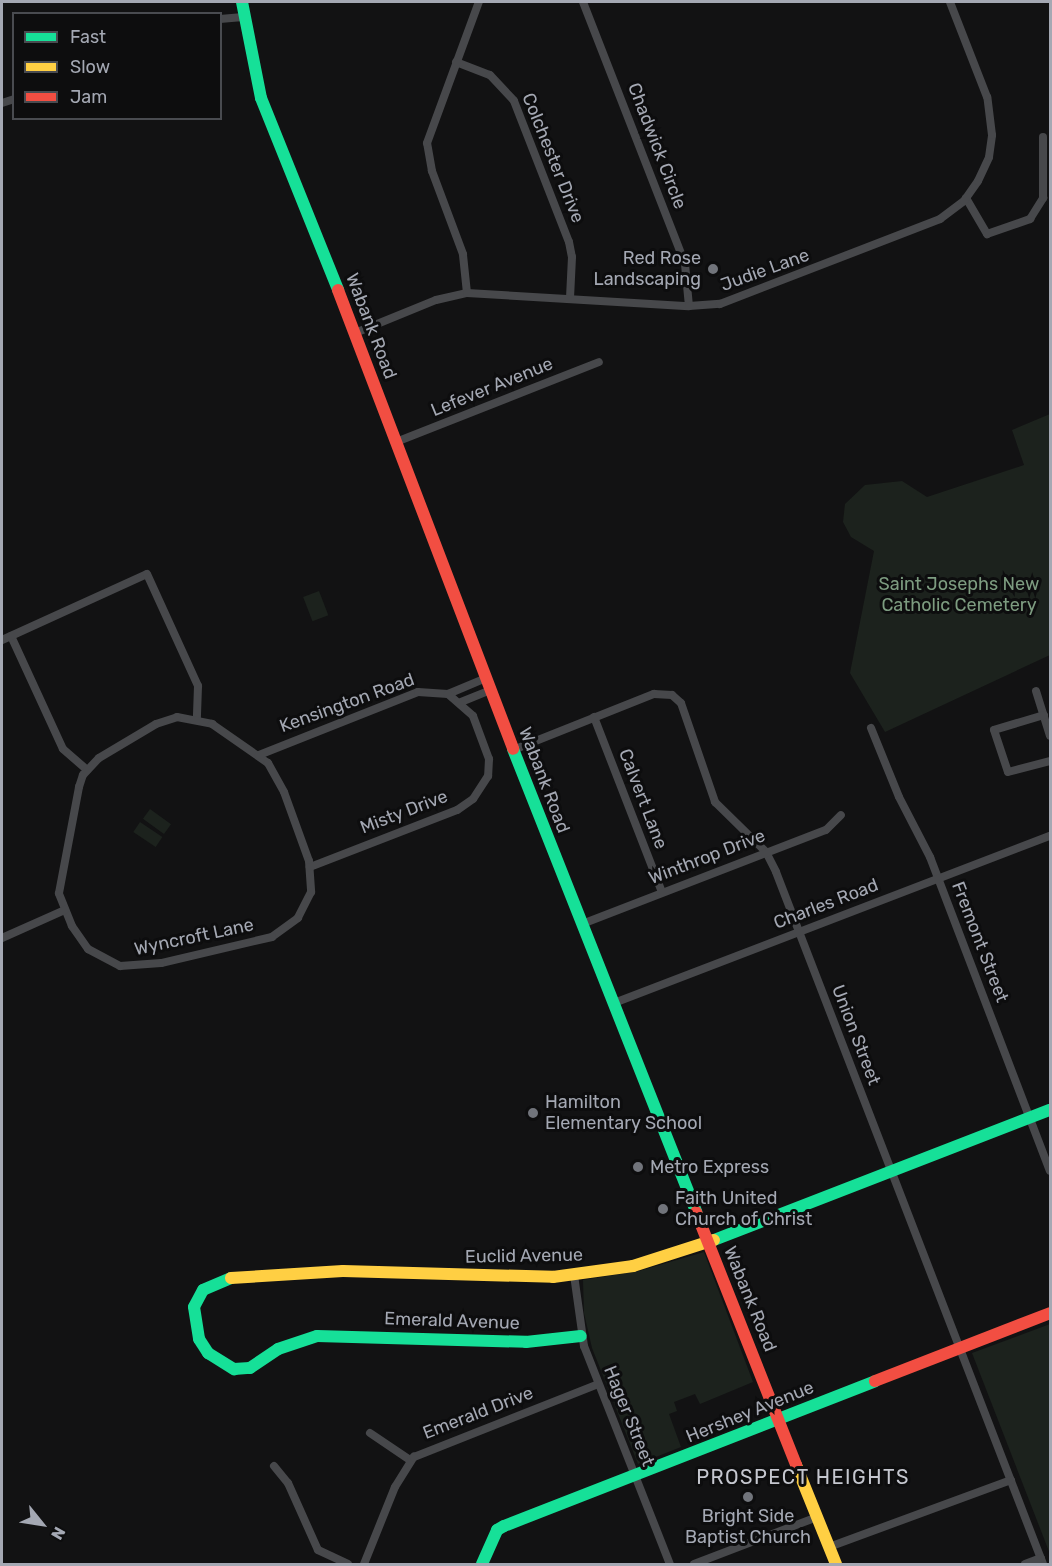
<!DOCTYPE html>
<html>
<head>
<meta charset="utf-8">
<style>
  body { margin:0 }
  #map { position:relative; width:1052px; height:1566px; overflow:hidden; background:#121213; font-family:Rubik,sans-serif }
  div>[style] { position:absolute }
  .green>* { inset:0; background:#1c221d; transform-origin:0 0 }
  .street>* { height:8px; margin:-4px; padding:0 4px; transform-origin:4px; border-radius:4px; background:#47484b }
  .fast>* { height:12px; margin:-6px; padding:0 6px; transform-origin:6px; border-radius:6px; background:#16e098 }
  .slow>* { height:12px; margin:-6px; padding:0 6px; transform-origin:6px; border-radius:6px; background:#ffcf43 }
  .jam>* { height:12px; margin:-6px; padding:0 6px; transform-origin:6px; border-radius:6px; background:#f24e42 }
  .dots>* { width:16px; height:16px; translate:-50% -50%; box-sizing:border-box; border:3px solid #0d0d0e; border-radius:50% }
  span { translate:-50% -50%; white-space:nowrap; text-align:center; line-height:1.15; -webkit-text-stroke:6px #0d0d0e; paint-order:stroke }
  .street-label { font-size:18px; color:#a4a8b3 }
  .poi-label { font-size:18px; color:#a4a8b3 }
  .right { translate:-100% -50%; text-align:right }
  .left { translate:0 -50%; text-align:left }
  .park-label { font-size:18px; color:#7d9c80 }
  .neighbourhood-label { font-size:20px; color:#c5c7cf; letter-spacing:1.5px }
  .frame { position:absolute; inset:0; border:3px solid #a4a8b3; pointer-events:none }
  .legend { position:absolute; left:12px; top:12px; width:210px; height:108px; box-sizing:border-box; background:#0d0d0e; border:2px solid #494b50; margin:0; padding:8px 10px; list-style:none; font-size:18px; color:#a4a8b3 }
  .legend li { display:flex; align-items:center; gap:12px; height:30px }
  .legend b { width:30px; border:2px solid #494b50 }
  .north { position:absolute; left:12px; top:1494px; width:60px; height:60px; -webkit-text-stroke:4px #0d0d0e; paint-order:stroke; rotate:120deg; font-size:16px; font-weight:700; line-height:24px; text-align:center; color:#a4a8b3 }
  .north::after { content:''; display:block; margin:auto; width:21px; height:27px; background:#a4a8b3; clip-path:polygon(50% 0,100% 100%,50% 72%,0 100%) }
</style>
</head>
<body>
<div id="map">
  <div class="green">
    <i style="clip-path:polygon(1050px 414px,1050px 655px,885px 732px,850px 673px,874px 551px,851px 537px,843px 522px,845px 504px,865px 485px,902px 481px,927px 497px,1024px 465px,1012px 430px)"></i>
    <i style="left:319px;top:591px;width:26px;height:17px;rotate:69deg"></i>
    <i style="left:150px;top:809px;width:26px;height:12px;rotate:36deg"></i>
    <i style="left:140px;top:822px;width:27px;height:12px;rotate:34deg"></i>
    <i style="clip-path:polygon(704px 1252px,753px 1382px,700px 1404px,695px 1394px,674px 1402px,677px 1411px,669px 1414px,681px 1447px,638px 1464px,592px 1348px,584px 1313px,583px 1280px,639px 1271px)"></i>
    <i style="clip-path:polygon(1050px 1324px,1050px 1554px,972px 1353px)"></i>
  </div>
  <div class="street">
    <i style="left:583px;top:2px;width:281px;rotate:68.7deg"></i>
    <i style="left:685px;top:264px;width:42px;rotate:84.6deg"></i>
    <i style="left:220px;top:19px;width:23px;rotate:-5deg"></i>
    <i style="left:456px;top:62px;width:36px;rotate:21deg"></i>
    <i style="left:490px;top:75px;width:35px;rotate:47deg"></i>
    <i style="left:514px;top:101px;width:151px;rotate:68.7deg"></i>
    <i style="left:569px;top:242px;width:15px;rotate:79deg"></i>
    <i style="left:572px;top:257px;width:41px;rotate:92.8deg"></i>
    <i style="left:2px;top:103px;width:13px;rotate:-18deg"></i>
    <i style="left:966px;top:198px;width:42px;rotate:59.7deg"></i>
    <i style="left:987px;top:234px;width:46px;rotate:-19.2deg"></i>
    <i style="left:1030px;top:219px;width:25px;rotate:-58deg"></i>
    <i style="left:1043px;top:198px;width:61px;rotate:-90deg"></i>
    <i style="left:467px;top:293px;width:39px;rotate:-96deg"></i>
    <i style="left:463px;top:254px;width:89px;rotate:-110.5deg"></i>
    <i style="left:432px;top:171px;width:28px;rotate:-100deg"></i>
    <i style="left:427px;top:143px;width:150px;rotate:-69.8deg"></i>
    <i style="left:355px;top:333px;width:87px;rotate:-22.2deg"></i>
    <i style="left:436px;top:300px;width:32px;rotate:-13deg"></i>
    <i style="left:467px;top:293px;width:222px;rotate:3.4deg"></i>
    <i style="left:689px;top:306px;width:31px;rotate:-4deg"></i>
    <i style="left:720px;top:304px;width:236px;rotate:-21.1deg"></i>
    <i style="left:940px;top:219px;width:30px;rotate:-37deg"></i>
    <i style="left:964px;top:201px;width:24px;rotate:-55deg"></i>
    <i style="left:978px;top:181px;width:26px;rotate:-65deg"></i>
    <i style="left:989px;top:157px;width:22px;rotate:-82deg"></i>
    <i style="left:992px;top:135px;width:38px;rotate:-97deg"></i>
    <i style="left:987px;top:97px;width:102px;rotate:-111.3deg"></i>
    <i style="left:396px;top:442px;width:218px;rotate:-21.5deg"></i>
    <i style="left:11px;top:636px;width:124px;rotate:65.3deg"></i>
    <i style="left:63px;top:749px;width:32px;rotate:41deg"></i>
    <i style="left:2px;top:640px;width:159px;rotate:-24.5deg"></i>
    <i style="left:147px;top:574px;width:123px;rotate:65.5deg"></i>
    <i style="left:198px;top:686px;width:33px;rotate:92deg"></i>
    <i style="left:1036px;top:691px;width:47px;rotate:72.7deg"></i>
    <i style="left:448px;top:694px;width:41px;rotate:-22.8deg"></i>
    <i style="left:461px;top:702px;width:31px;rotate:-22deg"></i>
    <i style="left:1044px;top:715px;width:52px;rotate:163.3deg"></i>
    <i style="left:994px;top:730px;width:44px;rotate:71.6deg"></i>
    <i style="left:1008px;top:772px;width:43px;rotate:-14.7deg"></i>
    <i style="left:177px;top:717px;width:36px;rotate:11deg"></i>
    <i style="left:212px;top:724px;width:68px;rotate:34.9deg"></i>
    <i style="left:268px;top:763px;width:33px;rotate:61deg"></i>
    <i style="left:284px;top:792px;width:73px;rotate:70.1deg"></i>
    <i style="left:309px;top:861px;width:31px;rotate:86deg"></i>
    <i style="left:311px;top:892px;width:29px;rotate:117deg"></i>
    <i style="left:298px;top:918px;width:32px;rotate:144deg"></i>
    <i style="left:272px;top:937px;width:114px;rotate:166.8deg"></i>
    <i style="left:161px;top:963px;width:41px;rotate:175.8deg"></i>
    <i style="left:120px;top:966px;width:36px;rotate:-152deg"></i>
    <i style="left:88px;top:949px;width:28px;rotate:-125deg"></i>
    <i style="left:72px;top:926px;width:35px;rotate:-112deg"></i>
    <i style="left:59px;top:893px;width:108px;rotate:-79.3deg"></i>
    <i style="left:79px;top:787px;width:13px;rotate:-72deg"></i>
    <i style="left:83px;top:775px;width:23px;rotate:-47deg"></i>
    <i style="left:99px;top:758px;width:66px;rotate:-30.8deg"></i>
    <i style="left:156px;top:724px;width:22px;rotate:-18deg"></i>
    <i style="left:594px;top:717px;width:188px;rotate:68.8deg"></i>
    <i style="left:871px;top:728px;width:74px;rotate:67.9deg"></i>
    <i style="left:899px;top:797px;width:68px;rotate:62.7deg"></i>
    <i style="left:930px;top:857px;width:336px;rotate:69.1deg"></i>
    <i style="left:513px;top:750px;width:152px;rotate:-21.7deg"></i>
    <i style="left:654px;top:694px;width:18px;rotate:3deg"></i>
    <i style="left:672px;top:695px;width:12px;rotate:42deg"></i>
    <i style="left:681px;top:703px;width:105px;rotate:71deg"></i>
    <i style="left:715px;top:802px;width:71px;rotate:44.4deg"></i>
    <i style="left:766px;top:852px;width:22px;rotate:63deg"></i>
    <i style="left:776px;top:872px;width:742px;rotate:68.9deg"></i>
    <i style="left:259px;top:755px;width:171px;rotate:-21.6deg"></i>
    <i style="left:418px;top:692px;width:30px;rotate:4deg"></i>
    <i style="left:448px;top:694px;width:33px;rotate:41deg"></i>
    <i style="left:473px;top:716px;width:46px;rotate:69.6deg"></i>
    <i style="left:489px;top:759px;width:17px;rotate:93deg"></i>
    <i style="left:488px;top:776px;width:27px;rotate:123deg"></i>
    <i style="left:473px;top:799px;width:19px;rotate:145deg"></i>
    <i style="left:457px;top:810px;width:158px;rotate:158.8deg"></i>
    <i style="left:582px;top:924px;width:261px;rotate:-21.1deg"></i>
    <i style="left:826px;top:830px;width:21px;rotate:-45deg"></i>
    <i style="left:2px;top:938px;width:69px;rotate:-24deg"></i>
    <i style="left:614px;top:1003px;width:467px;rotate:-21deg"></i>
    <i style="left:574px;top:1275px;width:72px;rotate:82deg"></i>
    <i style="left:584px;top:1346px;width:234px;rotate:68.5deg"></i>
    <i style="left:370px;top:1433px;width:48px;rotate:34deg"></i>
    <i style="left:274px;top:1466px;width:22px;rotate:51deg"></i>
    <i style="left:288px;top:1483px;width:73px;rotate:65.9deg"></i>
    <i style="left:318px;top:1550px;width:33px;rotate:25deg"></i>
    <i style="left:829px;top:1547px;width:194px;rotate:-20.2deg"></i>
    <i style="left:364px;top:1564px;width:83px;rotate:-68.1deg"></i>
    <i style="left:395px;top:1487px;width:36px;rotate:-58deg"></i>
    <i style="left:414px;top:1457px;width:198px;rotate:-21.6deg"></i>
    <i style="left:694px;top:1564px;width:132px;rotate:-20.9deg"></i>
    <i style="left:1025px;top:1564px;width:17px;rotate:-21deg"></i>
  </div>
  <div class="fast">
    <i style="left:242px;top:2px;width:98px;rotate:78.8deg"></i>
    <i style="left:261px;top:98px;width:207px;rotate:68.1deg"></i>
    <i style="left:513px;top:749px;width:498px;rotate:68.4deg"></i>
    <i style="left:714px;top:1240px;width:360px;rotate:-21.2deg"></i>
    <i style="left:231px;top:1278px;width:30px;rotate:157deg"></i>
    <i style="left:203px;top:1290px;width:19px;rotate:118deg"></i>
    <i style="left:194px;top:1307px;width:32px;rotate:81deg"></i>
    <i style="left:199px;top:1339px;width:17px;rotate:57deg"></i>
    <i style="left:208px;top:1353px;width:31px;rotate:32deg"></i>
    <i style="left:234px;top:1369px;width:16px;rotate:-4deg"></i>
    <i style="left:250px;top:1368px;width:34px;rotate:-34deg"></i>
    <i style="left:278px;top:1349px;width:41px;rotate:-18.4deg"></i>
    <i style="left:317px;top:1336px;width:209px;rotate:1.6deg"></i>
    <i style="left:526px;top:1342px;width:55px;rotate:-6.2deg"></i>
    <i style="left:482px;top:1564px;width:37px;rotate:-66deg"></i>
    <i style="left:497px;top:1530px;width:8px;rotate:-30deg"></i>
    <i style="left:504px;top:1526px;width:398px;rotate:-21.3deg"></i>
  </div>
  <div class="slow">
    <i style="left:231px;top:1278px;width:112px;rotate:-3.6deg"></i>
    <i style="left:343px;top:1271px;width:210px;rotate:1.6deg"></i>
    <i style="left:553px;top:1277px;width:81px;rotate:-7.8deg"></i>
    <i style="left:633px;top:1266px;width:85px;rotate:-17.8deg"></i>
    <i style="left:796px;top:1465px;width:107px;rotate:68deg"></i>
  </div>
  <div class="jam">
    <i style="left:338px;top:290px;width:491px;rotate:69.1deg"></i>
    <i style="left:696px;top:1212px;width:272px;rotate:68.4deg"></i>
    <i style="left:875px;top:1381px;width:188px;rotate:-21.2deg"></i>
  </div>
  <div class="dots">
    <i style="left:713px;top:269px;background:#71747b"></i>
    <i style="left:533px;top:1113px;background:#71747b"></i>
    <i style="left:638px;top:1167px;background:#71747b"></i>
    <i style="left:663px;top:1209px;background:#71747b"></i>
    <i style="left:748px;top:1497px;background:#71747b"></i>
  </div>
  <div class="street-label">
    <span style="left:657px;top:146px;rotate:69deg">Chadwick Circle</span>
    <span style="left:553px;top:158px;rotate:68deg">Colchester Drive</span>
    <span style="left:765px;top:270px;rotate:-20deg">Judie Lane</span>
    <span style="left:371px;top:326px;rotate:69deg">Wabank Road</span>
    <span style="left:492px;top:387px;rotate:-22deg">Lefever Avenue</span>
    <span style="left:347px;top:703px;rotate:-20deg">Kensington Road</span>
    <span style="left:544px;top:780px;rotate:69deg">Wabank Road</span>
    <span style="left:643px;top:799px;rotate:69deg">Calvert Lane</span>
    <span style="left:404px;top:812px;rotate:-21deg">Misty Drive</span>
    <span style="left:707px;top:857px;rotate:-21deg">Winthrop Drive</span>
    <span style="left:826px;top:904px;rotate:-21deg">Charles Road</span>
    <span style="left:194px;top:937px;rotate:-12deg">Wyncroft Lane</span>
    <span style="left:980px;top:942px;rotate:69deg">Fremont Street</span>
    <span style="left:856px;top:1035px;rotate:69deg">Union Street</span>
    <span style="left:524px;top:1256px;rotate:-1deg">Euclid Avenue</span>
    <span style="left:750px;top:1299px;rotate:68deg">Wabank Road</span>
    <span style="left:452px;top:1321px;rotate:2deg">Emerald Avenue</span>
    <span style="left:750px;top:1412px;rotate:-22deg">Hershey Avenue</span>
    <span style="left:478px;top:1413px;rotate:-21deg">Emerald Drive</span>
    <span style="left:629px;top:1416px;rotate:68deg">Hager Street</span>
  </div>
  <div class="poi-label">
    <span class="right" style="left:701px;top:269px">Red Rose<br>Landscaping</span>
    <span class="left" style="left:545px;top:1113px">Hamilton<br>Elementary School</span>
    <span class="left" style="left:650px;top:1167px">Metro Express</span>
    <span class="left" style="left:675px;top:1209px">Faith United<br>Church of Christ</span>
    <span style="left:748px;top:1527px">Bright Side<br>Baptist Church</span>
  </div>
  <div class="park-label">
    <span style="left:959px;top:595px">Saint Josephs New<br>Catholic Cemetery</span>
  </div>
  <div class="neighbourhood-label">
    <span style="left:803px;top:1477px">PROSPECT HEIGHTS</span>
  </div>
  <div class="frame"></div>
  <ul class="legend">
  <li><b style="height:8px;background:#16e098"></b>Fast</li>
  <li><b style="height:8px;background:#ffcf43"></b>Slow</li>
  <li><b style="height:8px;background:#f24e42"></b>Jam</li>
  </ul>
  <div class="north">N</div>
</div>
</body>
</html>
